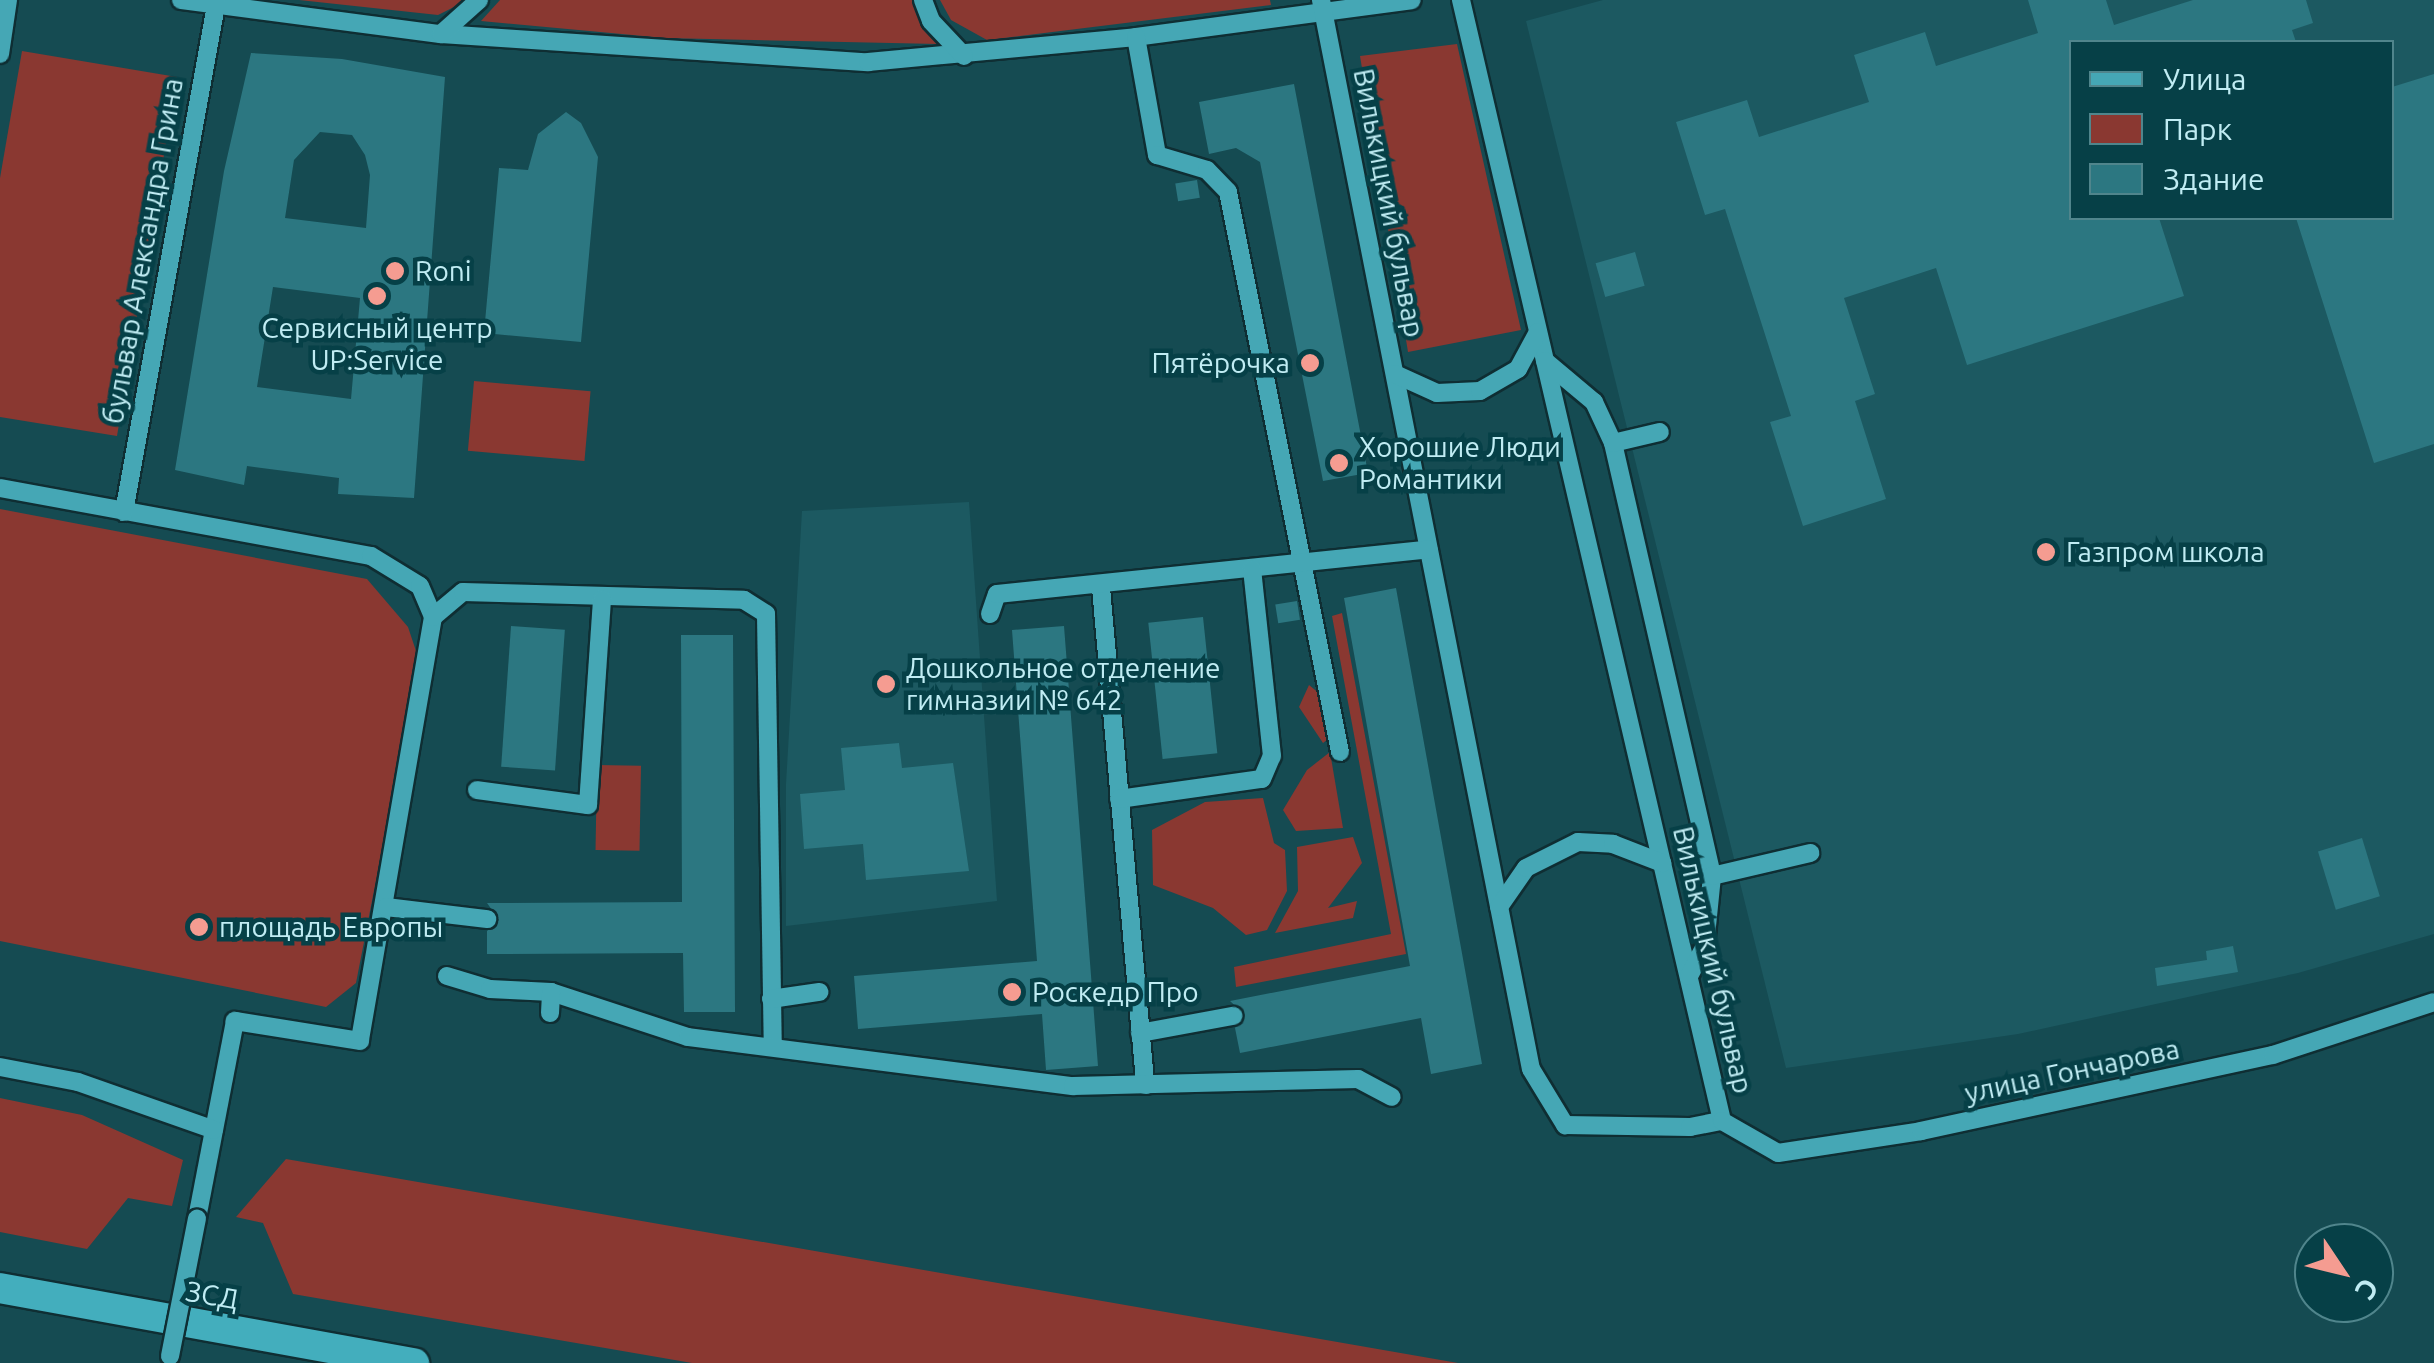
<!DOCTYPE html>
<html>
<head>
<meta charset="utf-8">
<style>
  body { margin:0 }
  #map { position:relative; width:2434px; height:1363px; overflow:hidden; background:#154b52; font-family:Ubuntu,sans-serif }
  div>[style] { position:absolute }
  .built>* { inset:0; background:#1c5961 }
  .green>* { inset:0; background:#8a3831; transform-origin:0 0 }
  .building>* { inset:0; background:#2c7781; transform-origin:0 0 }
  .roads { filter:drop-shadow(2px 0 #0f2e33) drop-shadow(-2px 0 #0f2e33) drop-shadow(0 2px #0f2e33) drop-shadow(0 -2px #0f2e33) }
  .minor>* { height:18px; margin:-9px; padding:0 9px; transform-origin:9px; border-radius:9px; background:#45a7b5 }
  .highway>* { height:30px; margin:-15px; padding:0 15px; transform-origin:15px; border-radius:15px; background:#43aebd }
  .bridges { filter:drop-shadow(2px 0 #0f2e33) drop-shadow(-2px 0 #0f2e33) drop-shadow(0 2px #0f2e33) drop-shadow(0 -2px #0f2e33) }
  .minor-bridge>* { height:18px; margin:-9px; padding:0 9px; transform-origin:9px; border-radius:9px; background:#45a7b5 }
  .dots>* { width:28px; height:28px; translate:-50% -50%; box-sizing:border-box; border:5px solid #064047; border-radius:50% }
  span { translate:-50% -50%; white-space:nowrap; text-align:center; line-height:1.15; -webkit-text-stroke:9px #064047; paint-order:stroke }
  .street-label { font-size:28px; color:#c0ecf3 }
  .poi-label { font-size:28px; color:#c0ecf3 }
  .left { translate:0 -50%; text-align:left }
  .right { translate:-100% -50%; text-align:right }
  .legend { position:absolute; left:2069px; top:40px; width:325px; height:180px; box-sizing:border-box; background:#064047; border:2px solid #50858c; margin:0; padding:12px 18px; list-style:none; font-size:30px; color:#c0ecf3 }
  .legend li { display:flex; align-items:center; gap:20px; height:50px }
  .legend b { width:50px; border:2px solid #50858c }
  .north { position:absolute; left:2294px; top:1223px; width:100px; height:100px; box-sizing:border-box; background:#064047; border:2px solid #50858c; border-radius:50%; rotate:125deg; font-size:28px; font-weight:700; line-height:40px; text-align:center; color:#c0ecf3 }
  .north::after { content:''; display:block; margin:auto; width:35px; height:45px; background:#f59c91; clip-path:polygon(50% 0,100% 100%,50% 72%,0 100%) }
</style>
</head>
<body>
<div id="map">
  <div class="built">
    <i style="clip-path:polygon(evenodd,1603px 0,2434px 0,2434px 934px,2298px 973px,2018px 1034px,1786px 1068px,1526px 21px,1603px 0,2072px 42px,2392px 42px,2392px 218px,2072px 218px,2072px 42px)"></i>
    <i style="clip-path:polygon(969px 502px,997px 901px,786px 926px,786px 784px,802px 511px)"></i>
  </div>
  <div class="green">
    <i style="clip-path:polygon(299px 0,468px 0,438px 15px)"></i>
    <i style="clip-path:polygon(500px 0,913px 0,938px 44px,665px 38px,481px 21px)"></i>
    <i style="clip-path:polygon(940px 0,1270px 0,1271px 5px,987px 40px,951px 20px)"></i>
    <i style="clip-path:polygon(1457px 44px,1521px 330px,1408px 352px,1360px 56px)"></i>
    <i style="clip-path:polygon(22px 51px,177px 77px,117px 436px,0 417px,0 178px)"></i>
    <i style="left:474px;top:381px;width:117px;height:70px;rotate:5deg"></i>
    <i style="clip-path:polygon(0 509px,367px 579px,408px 627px,419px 660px,356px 983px,326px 1007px,0 941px)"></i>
    <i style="clip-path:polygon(1342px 613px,1406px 954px,1236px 987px,1234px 967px,1391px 934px,1332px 616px)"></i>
    <i style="clip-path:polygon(1309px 685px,1320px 694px,1328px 739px,1323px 743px,1299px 707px)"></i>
    <i style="clip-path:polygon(1330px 752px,1343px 828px,1296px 831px,1283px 810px,1307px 770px)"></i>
    <i style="left:597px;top:765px;width:44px;height:85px;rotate:1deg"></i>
    <i style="clip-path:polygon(1263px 798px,1274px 843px,1285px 850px,1287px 891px,1267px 930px,1246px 935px,1213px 908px,1153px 885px,1152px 830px,1205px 802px)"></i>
    <i style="clip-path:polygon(1353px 837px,1362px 863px,1328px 908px,1357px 901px,1353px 918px,1275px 933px,1298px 891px,1297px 847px)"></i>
    <i style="clip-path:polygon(0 1098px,82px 1115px,183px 1160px,172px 1206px,128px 1198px,87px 1249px,0 1232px)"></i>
    <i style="clip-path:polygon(286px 1159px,1458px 1363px,692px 1363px,293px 1294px,263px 1223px,236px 1217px)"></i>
  </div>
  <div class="building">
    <i style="clip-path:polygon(2028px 0,2106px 0,2114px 25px,2193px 0,2306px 0,2313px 23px,2292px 30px,2296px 42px,2072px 42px,2072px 218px,2159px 218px,2184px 296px,1967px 365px,1936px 268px,1844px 298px,1875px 394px,1855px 401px,1886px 499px,1803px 526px,1770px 422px,1791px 416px,1725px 209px,1705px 215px,1676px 122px,1747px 100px,1759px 137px,1869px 102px,1854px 55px,1925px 32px,1936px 66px,2038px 33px)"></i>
    <i style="clip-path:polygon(evenodd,251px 53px,342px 59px,445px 77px,414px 498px,338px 494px,339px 478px,247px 466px,244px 485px,175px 470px,224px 171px,251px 53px,320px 132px,352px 135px,365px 155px,370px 175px,366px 228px,285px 218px,294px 160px,320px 132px,251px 53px,273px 287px,360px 298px,351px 399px,257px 387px,273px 287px)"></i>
    <i style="clip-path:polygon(2434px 74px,2434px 444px,2374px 463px,2296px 218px,2392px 218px,2392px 87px)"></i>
    <i style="clip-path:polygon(1294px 84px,1368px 473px,1323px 481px,1260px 162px,1236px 148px,1209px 154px,1199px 102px)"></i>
    <i style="clip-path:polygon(566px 112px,581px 123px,598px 157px,581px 342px,484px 333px,499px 168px,528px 170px,538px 134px)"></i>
    <i style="left:1197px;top:180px;width:18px;height:22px;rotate:81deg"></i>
    <i style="left:1635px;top:252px;width:35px;height:41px;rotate:74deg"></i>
    <i style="clip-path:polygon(1396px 588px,1482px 1064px,1431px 1074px,1421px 1018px,1240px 1053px,1235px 1028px,1245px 1015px,1230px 1001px,1410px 966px,1344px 598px)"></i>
    <i style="left:1297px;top:601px;width:19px;height:22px;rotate:81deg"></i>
    <i style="left:1203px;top:617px;width:137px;height:55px;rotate:84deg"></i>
    <i style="left:511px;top:626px;width:54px;height:141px;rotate:4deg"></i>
    <i style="clip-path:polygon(1064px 626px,1098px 1066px,1046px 1070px,1042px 1014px,858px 1029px,854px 976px,1037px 961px,1012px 630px)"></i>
    <i style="clip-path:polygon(681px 635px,733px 635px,735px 1012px,684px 1012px,683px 953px,487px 954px,487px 931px,499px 920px,487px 903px,682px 902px)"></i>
    <i style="clip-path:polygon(899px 743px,902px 768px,953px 763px,969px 871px,866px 880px,863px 844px,804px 849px,800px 794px,845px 790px,841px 748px)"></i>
    <i style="left:2362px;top:838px;width:61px;height:46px;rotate:73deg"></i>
    <i style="clip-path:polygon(2233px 946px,2238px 972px,2157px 986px,2155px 968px,2207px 960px,2206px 951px)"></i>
  </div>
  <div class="roads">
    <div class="minor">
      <i style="left:181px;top:0;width:262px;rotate:7.5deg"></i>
      <i style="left:441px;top:34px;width:428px;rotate:3.8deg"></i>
      <i style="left:868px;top:62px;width:269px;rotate:-5.3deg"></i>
      <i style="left:1136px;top:37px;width:278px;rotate:-7.6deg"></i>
      <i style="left:923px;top:0;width:22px;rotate:69deg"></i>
      <i style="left:931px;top:21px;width:48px;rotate:46.7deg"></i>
      <i style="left:1321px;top:0;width:1089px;rotate:78.89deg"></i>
      <i style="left:1531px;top:1069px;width:66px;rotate:58.7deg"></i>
      <i style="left:1565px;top:1125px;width:125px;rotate:0.9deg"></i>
      <i style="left:1690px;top:1127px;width:33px;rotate:-11deg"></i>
      <i style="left:1461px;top:0;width:1151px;rotate:76.89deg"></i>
      <i style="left:441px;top:34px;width:51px;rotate:-41.8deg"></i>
      <i style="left:1136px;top:37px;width:120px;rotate:79.9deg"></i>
      <i style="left:1157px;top:155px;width:52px;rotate:16.7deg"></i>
      <i style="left:1207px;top:170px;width:30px;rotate:46deg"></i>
      <i style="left:1228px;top:192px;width:571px;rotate:78.69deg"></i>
      <i style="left:0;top:54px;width:55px;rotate:-81.6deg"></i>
      <i style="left:1545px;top:361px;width:64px;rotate:39.9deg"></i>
      <i style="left:1594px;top:402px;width:45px;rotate:65.1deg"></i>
      <i style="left:1613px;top:443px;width:444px;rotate:77.1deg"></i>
      <i style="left:1712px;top:876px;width:70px;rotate:95.7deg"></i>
      <i style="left:1705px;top:946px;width:34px;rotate:118deg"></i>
      <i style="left:1395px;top:374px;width:46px;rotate:24.3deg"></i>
      <i style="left:1437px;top:393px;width:43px;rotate:-2.7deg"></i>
      <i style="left:1480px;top:391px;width:44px;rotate:-30.1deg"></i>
      <i style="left:1518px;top:369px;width:42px;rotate:-61.6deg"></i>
      <i style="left:1613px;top:443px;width:48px;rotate:-13.2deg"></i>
      <i style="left:0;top:488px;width:377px;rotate:10.4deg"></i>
      <i style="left:371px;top:556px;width:57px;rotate:31.5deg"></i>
      <i style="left:420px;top:586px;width:34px;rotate:67deg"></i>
      <i style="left:433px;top:617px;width:430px;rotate:99.8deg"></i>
      <i style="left:360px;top:1041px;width:127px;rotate:-170.9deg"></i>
      <i style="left:235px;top:1021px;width:202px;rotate:100.9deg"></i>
      <i style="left:124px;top:512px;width:520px;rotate:-79.71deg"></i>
      <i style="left:1101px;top:588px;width:499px;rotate:84.9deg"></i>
      <i style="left:990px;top:614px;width:21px;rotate:-71deg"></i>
      <i style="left:997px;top:594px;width:434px;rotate:-5.9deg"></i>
      <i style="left:433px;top:617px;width:39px;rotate:-40deg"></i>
      <i style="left:463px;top:592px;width:281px;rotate:1.6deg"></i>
      <i style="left:744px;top:600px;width:26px;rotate:32deg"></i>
      <i style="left:766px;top:614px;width:429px;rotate:89.1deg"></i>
      <i style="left:477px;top:790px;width:112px;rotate:7.7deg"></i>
      <i style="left:588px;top:805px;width:206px;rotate:-86.1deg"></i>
      <i style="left:1119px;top:799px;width:144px;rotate:-8deg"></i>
      <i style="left:1262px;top:779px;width:25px;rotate:-67deg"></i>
      <i style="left:1272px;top:756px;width:188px;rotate:-96.1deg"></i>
      <i style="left:1712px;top:876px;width:101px;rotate:-13.2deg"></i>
      <i style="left:386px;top:907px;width:102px;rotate:6.8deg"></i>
      <i style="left:1499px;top:907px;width:47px;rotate:-55.3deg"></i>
      <i style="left:1526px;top:868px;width:58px;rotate:-26.6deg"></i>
      <i style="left:1578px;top:842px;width:35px;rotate:3deg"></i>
      <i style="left:1613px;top:844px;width:53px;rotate:21.2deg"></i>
      <i style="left:447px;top:976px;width:45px;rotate:16.8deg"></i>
      <i style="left:490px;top:989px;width:61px;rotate:2.8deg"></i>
      <i style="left:551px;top:992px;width:144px;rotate:18.2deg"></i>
      <i style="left:688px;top:1037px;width:388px;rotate:7.3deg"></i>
      <i style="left:1073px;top:1086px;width:285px;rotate:-1.4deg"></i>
      <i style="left:1358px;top:1079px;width:38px;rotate:28deg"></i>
      <i style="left:771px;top:999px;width:49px;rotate:-8.3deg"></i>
      <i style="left:550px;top:1013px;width:21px;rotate:-87deg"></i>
      <i style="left:1140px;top:1033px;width:95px;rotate:-10.4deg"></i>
      <i style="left:0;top:1067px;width:79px;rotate:10.9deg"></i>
      <i style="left:78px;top:1082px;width:144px;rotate:19.4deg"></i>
      <i style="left:1722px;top:1121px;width:64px;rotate:29.7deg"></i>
      <i style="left:1778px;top:1153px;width:145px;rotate:-8.7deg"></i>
      <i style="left:1921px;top:1131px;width:360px;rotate:-12.2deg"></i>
      <i style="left:2273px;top:1055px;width:169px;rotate:-18.2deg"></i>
    </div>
    <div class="highway">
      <i style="left:0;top:1288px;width:421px;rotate:10.3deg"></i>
    </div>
  </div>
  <div class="bridges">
    <div class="minor-bridge">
      <i style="left:170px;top:1356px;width:140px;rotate:-78.9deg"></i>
    </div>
  </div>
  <div class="dots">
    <i style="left:395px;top:271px;background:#f59c91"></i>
    <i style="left:377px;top:296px;background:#f59c91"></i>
    <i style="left:1310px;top:363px;background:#f59c91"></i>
    <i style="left:1339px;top:463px;background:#f59c91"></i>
    <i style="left:2046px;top:552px;background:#f59c91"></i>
    <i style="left:886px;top:684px;background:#f59c91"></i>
    <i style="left:199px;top:927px;background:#f59c91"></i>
    <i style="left:1012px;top:992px;background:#f59c91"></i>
  </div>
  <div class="street-label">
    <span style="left:1389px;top:203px;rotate:79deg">Вилькицкий бульвар</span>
    <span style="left:143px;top:251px;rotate:-80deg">бульвар Александра Грина</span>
    <span style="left:1713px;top:960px;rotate:77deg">Вилькицкий бульвар</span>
    <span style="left:2072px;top:1071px;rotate:-12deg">улица Гончарова</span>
    <span style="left:212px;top:1295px;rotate:10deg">ЗСД</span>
  </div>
  <div class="poi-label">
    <span class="left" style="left:415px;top:271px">Roni</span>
    <span style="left:377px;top:344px">Сервисный центр<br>UP:Service</span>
    <span class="right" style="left:1290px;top:363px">Пятёрочка</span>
    <span class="left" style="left:1359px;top:463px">Хорошие Люди<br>Романтики</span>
    <span class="left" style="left:2066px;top:552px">Газпром школа</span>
    <span class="left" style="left:906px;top:684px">Дошкольное отделение<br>гимназии № 642</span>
    <span class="left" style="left:219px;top:927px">площадь Европы</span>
    <span class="left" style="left:1032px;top:992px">Роскедр Про</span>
  </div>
  <ul class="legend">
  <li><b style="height:12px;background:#45a7b5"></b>Улица</li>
  <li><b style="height:28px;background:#8a3831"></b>Парк</li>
  <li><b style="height:28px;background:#2c7781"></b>Здание</li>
  </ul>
  <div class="north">С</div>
</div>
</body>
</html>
